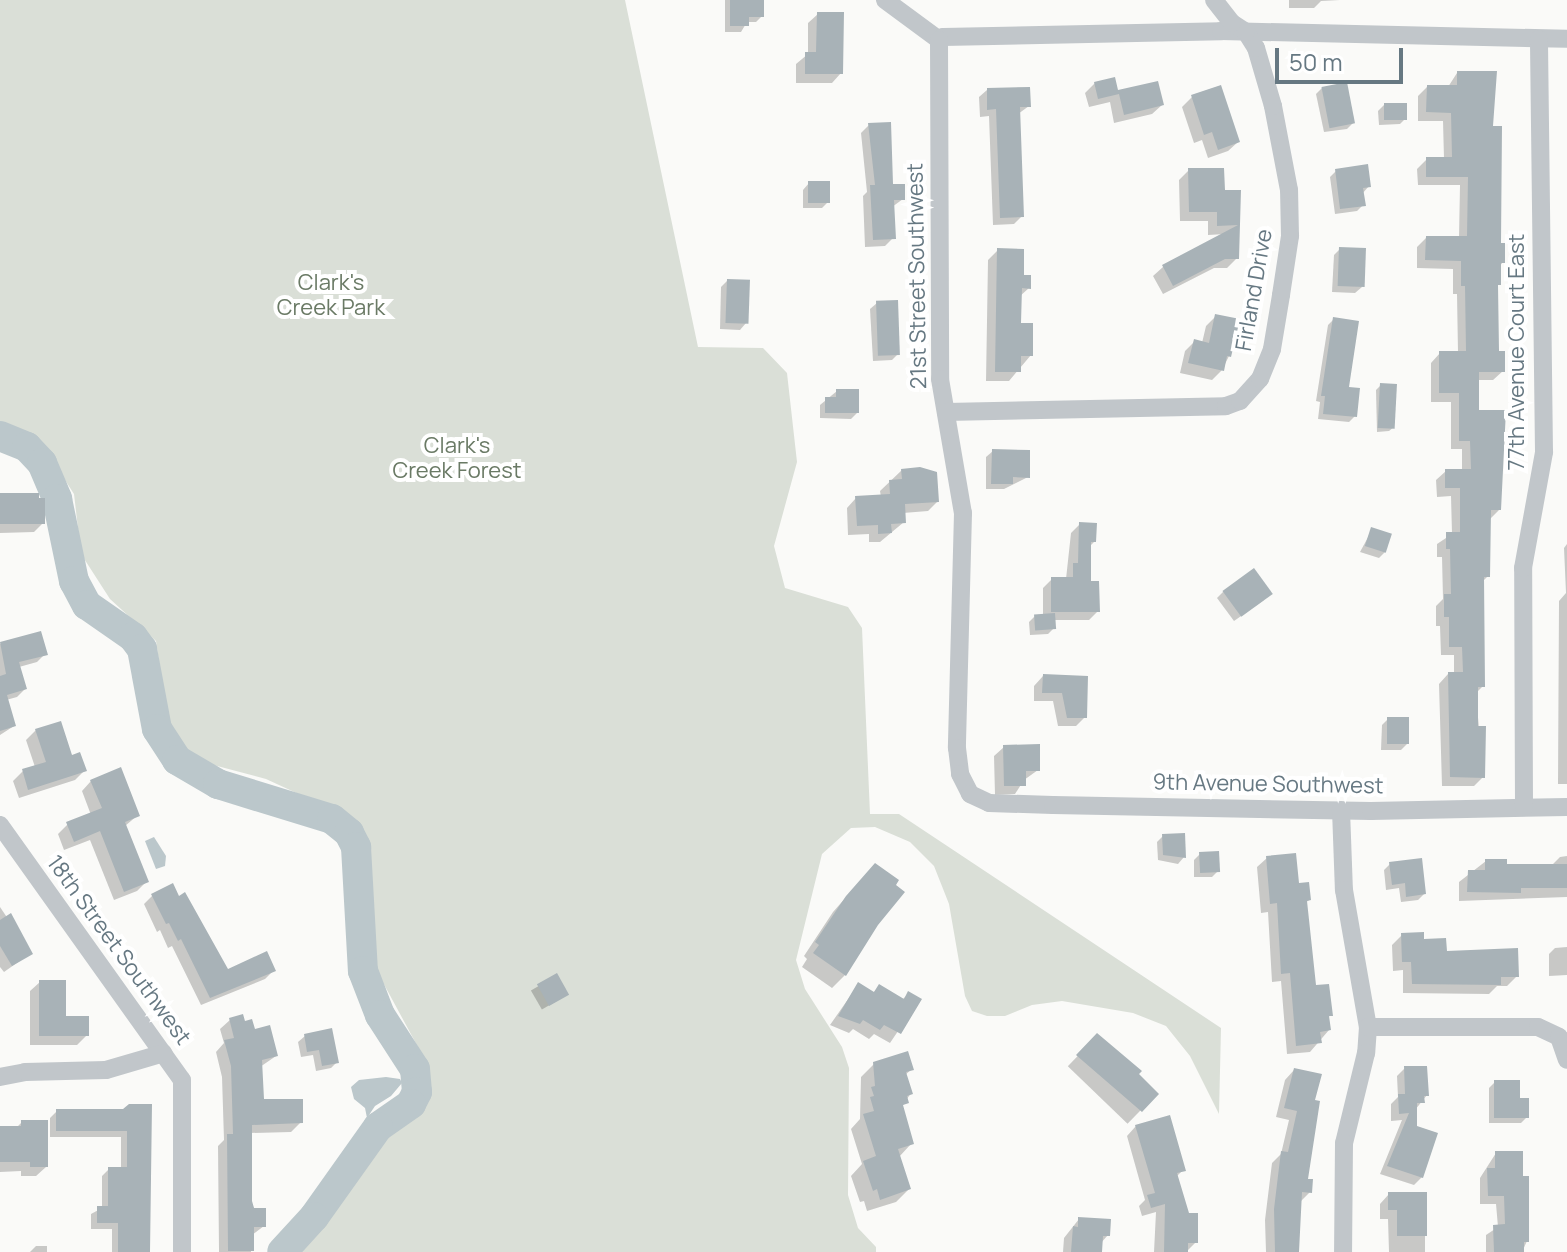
<!DOCTYPE html>
<html>
<head>
<meta charset="utf-8">
<style>
  body { margin:0 }
  #map { position:relative; width:1567px; height:1252px; overflow:hidden; background:#fafaf8; font-family:Manrope,sans-serif }
  div>[style] { position:absolute }
  .green>* { inset:0; background:#dadfd7 }
  .water>* { inset:0; background:#bbc7cb }
  .shadow>* { inset:0; background:#0003; transform-origin:0 0 }
  .river>* { height:30px; margin:-15px; padding:0 15px; transform-origin:15px; border-radius:15px; background:#bbc7cb }
  .building>* { inset:0; background:#a8b2b7; transform-origin:0 0 }
  .minor>* { height:18px; margin:-9px; padding:0 9px; transform-origin:9px; border-radius:9px; background:#c1c6ca }
  span { translate:-50% -50%; white-space:nowrap; text-align:center; line-height:1.15; -webkit-text-stroke:8px #fff; paint-order:stroke }
  .street-label { font-size:22px; color:#667882 }
  .park-label { font-size:22px; color:#6a7a65 }
  .scale { position:absolute; left:1275px; top:48px; width:128px; height:36px; box-sizing:border-box; border:4px solid #667882; border-top:0; padding-left:10px; font-size:24px; line-height:28px; white-space:nowrap; color:#667882; -webkit-text-stroke:6px #fff; paint-order:stroke }
</style>
</head>
<body>
<div id="map">
  <div class="green">
    <i style="clip-path:polygon(0 0,625px 0,698px 347px,763px 348px,787px 373px,797px 462px,774px 546px,785px 588px,848px 607px,862px 628px,870px 814px,899px 814px,1221px 1028px,1219px 1114px,1190px 1056px,1166px 1026px,1133px 1013px,1062px 1001px,1032px 1005px,1005px 1016px,987px 1016px,972px 1011px,965px 996px,949px 904px,934px 866px,910px 842px,875px 827px,851px 828px,822px 854px,796px 960px,805px 989px,842px 1047px,849px 1068px,848px 1195px,858px 1228px,876px 1247px,876px 1252px,291px 1252px,322px 1219px,380px 1134px,425px 1101px,429px 1076px,419px 1049px,373px 964px,367px 855px,358px 832px,341px 814px,329px 808px,266px 779px,202px 762px,186px 752px,173px 734px,166px 711px,156px 641px,110px 599px,81px 554px,74px 494px,54px 463px,39px 450px,0 451px)"></i>
  </div>
  <div class="water">
    <i style="clip-path:polygon(154px 837px,166px 856px,165px 866px,156px 869px,145px 841px)"></i>
    <i style="clip-path:polygon(386px 1077px,400px 1079px,402px 1083px,391px 1096px,375px 1106px,367px 1118px,365px 1108px,354px 1099px,351px 1087px,359px 1080px)"></i>
  </div>
  <div class="shadow">
    <i style="clip-path:polygon(725px 0,762px 0,762px 16px,756px 22px,747px 22px,741px 32px,725px 32px)"></i>
    <i style="clip-path:polygon(1289px 0,1340px 0,1321px 1px,1314px 8px,1289px 8px)"></i>
    <i style="clip-path:polygon(818px 14px,841px 73px,832px 83px,796px 83px,796px 64px,808px 54px,808px 23px)"></i>
    <i style="clip-path:polygon(1457px 73px,1491px 128px,1499px 245px,1503px 262px,1499px 267px,1496px 287px,1497px 353px,1503px 371px,1493px 380px,1477px 380px,1477px 412px,1499px 510px,1489px 520px,1488px 576px,1482px 582px,1483px 686px,1476px 693px,1483px 777px,1474px 786px,1442px 786px,1439px 684px,1448px 674px,1454px 674px,1454px 655px,1441px 655px,1440px 626px,1436px 626px,1436px 606px,1443px 599px,1442px 557px,1437px 557px,1437px 544px,1452px 534px,1451px 496px,1437px 497px,1436px 480px,1446px 471px,1462px 471px,1462px 449px,1451px 449px,1451px 402px,1431px 402px,1431px 363px,1440px 353px,1458px 353px,1457px 294px,1453px 294px,1453px 269px,1417px 268px,1417px 247px,1426px 238px,1459px 238px,1460px 185px,1418px 185px,1417px 169px,1427px 159px,1444px 159px,1443px 121px,1418px 121px,1418px 96px,1427px 87px,1448px 87px)"></i>
    <i style="clip-path:polygon(1095px 83px,1117px 92px,1162px 105px,1152px 114px,1114px 123px,1110px 102px,1089px 107px,1085px 93px)"></i>
    <i style="clip-path:polygon(1322px 88px,1353px 123px,1347px 129px,1324px 132px,1316px 94px)"></i>
    <i style="clip-path:polygon(987px 90px,1029px 106px,1018px 114px,1022px 216px,1014px 224px,993px 225px,989px 116px,980px 117px,979px 97px)"></i>
    <i style="clip-path:polygon(1192px 97px,1238px 142px,1228px 151px,1208px 158px,1202px 140px,1194px 143px,1182px 107px)"></i>
    <i style="clip-path:polygon(1384px 105px,1406px 118px,1400px 124px,1379px 125px,1378px 111px)"></i>
    <i style="clip-path:polygon(869px 125px,891px 187px,903px 199px,892px 207px,893px 238px,885px 246px,865px 247px,863px 196px,867px 192px,861px 133px)"></i>
    <i style="clip-path:polygon(1189px 170px,1223px 193px,1239px 192px,1237px 258px,1227px 268px,1214px 268px,1163px 294px,1153px 276px,1163px 267px,1225px 234px,1208px 235px,1208px 221px,1180px 221px,1179px 180px)"></i>
    <i style="clip-path:polygon(1336px 171px,1369px 186px,1362px 194px,1363px 205px,1357px 211px,1335px 214px,1330px 177px)"></i>
    <i style="clip-path:polygon(809px 183px,828px 202px,822px 208px,803px 208px,803px 190px)"></i>
    <i style="clip-path:polygon(1340px 249px,1362px 287px,1355px 293px,1332px 292px,1334px 255px)"></i>
    <i style="clip-path:polygon(998px 250px,1029px 288px,1019px 297px,1019px 325px,1031px 355px,1009px 381px,986px 381px,988px 260px)"></i>
    <i style="clip-path:polygon(727px 281px,746px 323px,740px 330px,720px 329px,721px 287px)"></i>
    <i style="clip-path:polygon(877px 303px,898px 354px,892px 360px,873px 361px,870px 309px)"></i>
    <i style="clip-path:polygon(1216px 316px,1229px 356px,1222px 370px,1212px 380px,1180px 373px,1185px 351px,1195px 341px,1202px 343px,1206px 326px)"></i>
    <i style="clip-path:polygon(1334px 319px,1355px 416px,1349px 422px,1318px 419px,1320px 402px,1316px 401px,1328px 325px)"></i>
    <i style="clip-path:polygon(1381px 385px,1394px 427px,1389px 431px,1377px 432px,1376px 390px)"></i>
    <i style="clip-path:polygon(837px 391px,857px 413px,851px 419px,820px 418px,820px 405px)"></i>
    <i style="clip-path:polygon(993px 451px,1028px 477px,1004px 489px,986px 489px,986px 457px)"></i>
    <i style="clip-path:polygon(902px 470px,937px 502px,928px 511px,903px 513px,904px 522px,880px 542px,869px 542px,869px 534px,848px 535px,847px 508px,856px 498px,881px 497px,880px 491px)"></i>
    <i style="clip-path:polygon(0 495px,43px 523px,34px 532px,0 533px)"></i>
    <i style="clip-path:polygon(1080px 524px,1094px 542px,1089px 547px,1089px 583px,1098px 611px,1089px 620px,1054px 620px,1054px 628px,1048px 634px,1030px 635px,1029px 622px,1035px 616px,1043px 615px,1043px 588px,1052px 579px,1066px 579px,1071px 533px)"></i>
    <i style="clip-path:polygon(1372px 530px,1385px 552px,1379px 558px,1360px 552px)"></i>
    <i style="clip-path:polygon(1567px 544px,1567px 784px,1558px 784px,1559px 601px,1566px 593px,1564px 548px)"></i>
    <i style="clip-path:polygon(1223px 592px,1264px 600px,1234px 621px,1217px 598px)"></i>
    <i style="clip-path:polygon(40px 633px,45px 654px,37px 662px,19px 667px,25px 689px,17px 697px,6px 700px,14px 726px,0 735px,0 644px)"></i>
    <i style="clip-path:polygon(1043px 676px,1086px 678px,1085px 717px,1076px 726px,1058px 726px,1053px 701px,1034px 701px,1034px 686px)"></i>
    <i style="clip-path:polygon(1388px 719px,1407px 744px,1401px 750px,1381px 750px,1382px 725px)"></i>
    <i style="clip-path:polygon(36px 730px,84px 771px,75px 780px,19px 798px,13px 781px,23px 771px,35px 767px,26px 740px)"></i>
    <i style="clip-path:polygon(1004px 747px,1038px 770px,1024px 780px,1015px 794px,995px 795px,994px 756px)"></i>
    <i style="clip-path:polygon(91px 781px,138px 815px,125px 826px,147px 881px,137px 891px,114px 900px,90px 840px,64px 850px,58px 834px,68px 824px,91px 815px,82px 791px)"></i>
    <i style="clip-path:polygon(1163px 836px,1184px 857px,1178px 864px,1158px 860px,1157px 842px)"></i>
    <i style="clip-path:polygon(1200px 854px,1218px 871px,1212px 877px,1194px 877px,1194px 860px)"></i>
    <i style="clip-path:polygon(1567px 856px,1567px 897px,1459px 901px,1459px 882px,1486px 861px,1505px 866px,1551px 866px,1560px 857px)"></i>
    <i style="clip-path:polygon(1267px 858px,1309px 900px,1305px 903px,1314px 987px,1331px 1015px,1327px 1018px,1329px 1030px,1310px 1052px,1287px 1054px,1281px 981px,1272px 982px,1268px 912px,1261px 913px,1257px 867px)"></i>
    <i style="clip-path:polygon(1390px 864px,1424px 894px,1418px 900px,1401px 902px,1399px 888px,1386px 890px,1384px 870px)"></i>
    <i style="clip-path:polygon(862px 879px,893px 886px,876px 924px,845px 975px,832px 988px,802px 967px,807px 959px,804px 956px,833px 912px)"></i>
    <i style="clip-path:polygon(153px 895px,228px 972px,274px 970px,265px 979px,201px 1005px,172px 946px,168px 948px,160px 930px,157px 932px,144px 904px)"></i>
    <i style="clip-path:polygon(0 907px,31px 953px,4px 972px,0 967px)"></i>
    <i style="clip-path:polygon(1402px 935px,1445px 953px,1517px 976px,1507px 986px,1497px 986px,1489px 994px,1403px 993px,1403px 970px,1393px 971px,1392px 945px)"></i>
    <i style="clip-path:polygon(1567px 947px,1567px 975px,1549px 976px,1549px 954px,1555px 948px)"></i>
    <i style="left:556px;top:976px;width:22px;height:29px;rotate:60deg"></i>
    <i style="clip-path:polygon(40px 982px,64px 1018px,87px 1035px,77px 1045px,30px 1045px,30px 991px)"></i>
    <i style="clip-path:polygon(858px 985px,873px 993px,879px 987px,902px 1000px,908px 994px,919px 1000px,890px 1043px,874px 1034px,869px 1039px,853px 1029px,849px 1033px,830px 1025px)"></i>
    <i style="clip-path:polygon(230px 1020px,243px 1023px,276px 1056px,260px 1067px,262px 1101px,301px 1122px,291px 1132px,250px 1133px,250px 1201px,264px 1226px,252px 1235px,251px 1252px,219px 1252px,218px 1146px,224px 1140px,222px 1077px,216px 1052px,224px 1043px,220px 1029px)"></i>
    <i style="clip-path:polygon(305px 1036px,337px 1062px,331px 1068px,316px 1071px,313px 1055px,301px 1057px,298px 1042px)"></i>
    <i style="left:1097px;top:1036px;width:83px;height:42px;rotate:44deg"></i>
    <i style="clip-path:polygon(874px 1064px,912px 1069px,905px 1075px,911px 1093px,901px 1108px,911px 1144px,899px 1157px,909px 1189px,896px 1202px,867px 1211px,864px 1201px,860px 1202px,851px 1176px,862px 1164px,851px 1129px,860px 1119px,861px 1077px)"></i>
    <i style="clip-path:polygon(1405px 1068px,1427px 1095px,1415px 1110px,1422px 1177px,1414px 1185px,1380px 1174px,1402px 1120px,1391px 1121px,1391px 1104px,1398px 1097px,1397px 1076px)"></i>
    <i style="clip-path:polygon(1294px 1070px,1313px 1101px,1306px 1181px,1310px 1192px,1300px 1202px,1297px 1252px,1266px 1252px,1265px 1220px,1272px 1163px,1281px 1154px,1289px 1120px,1276px 1117px,1285px 1080px)"></i>
    <i style="clip-path:polygon(1495px 1082px,1518px 1100px,1527px 1117px,1521px 1123px,1489px 1123px,1489px 1088px)"></i>
    <i style="clip-path:polygon(57px 1111px,124px 1111px,149px 1252px,112px 1252px,112px 1229px,91px 1229px,91px 1214px,102px 1208px,102px 1176px,109px 1169px,121px 1169px,121px 1137px,50px 1137px,50px 1118px)"></i>
    <i style="clip-path:polygon(22px 1122px,46px 1167px,36px 1176px,21px 1176px,21px 1171px,0 1172px,0 1129px,16px 1128px)"></i>
    <i style="clip-path:polygon(1136px 1126px,1183px 1170px,1176px 1177px,1196px 1242px,1186px 1252px,1154px 1252px,1156px 1212px,1142px 1216px,1139px 1206px,1145px 1200px,1127px 1136px)"></i>
    <i style="clip-path:polygon(1496px 1153px,1527px 1241px,1522px 1252px,1486px 1252px,1486px 1235px,1498px 1227px,1496px 1204px,1480px 1204px,1480px 1178px)"></i>
    <i style="clip-path:polygon(1389px 1194px,1425px 1194px,1425px 1252px,1389px 1252px,1388px 1219px,1380px 1219px,1380px 1204px)"></i>
    <i style="clip-path:polygon(1079px 1219px,1108px 1235px,1100px 1244px,1099px 1252px,1063px 1252px,1064px 1238px)"></i>
    <i style="clip-path:polygon(36px 1246px,47px 1246px,47px 1252px,30px 1252px)"></i>
  </div>
  <div class="river">
    <i style="left:0;top:436px;width:29px;rotate:22deg"></i>
    <i style="left:27px;top:447px;width:22px;rotate:47deg"></i>
    <i style="left:42px;top:463px;width:39px;rotate:67deg"></i>
    <i style="left:57px;top:499px;width:84px;rotate:78.3deg"></i>
    <i style="left:74px;top:581px;width:27px;rotate:62deg"></i>
    <i style="left:87px;top:605px;width:56px;rotate:34.8deg"></i>
    <i style="left:133px;top:637px;width:15px;rotate:53deg"></i>
    <i style="left:142px;top:649px;width:81px;rotate:79.4deg"></i>
    <i style="left:157px;top:729px;width:37px;rotate:57deg"></i>
    <i style="left:177px;top:760px;width:48px;rotate:30.3deg"></i>
    <i style="left:218px;top:784px;width:119px;rotate:17.1deg"></i>
    <i style="left:332px;top:819px;width:22px;rotate:39deg"></i>
    <i style="left:349px;top:833px;width:16px;rotate:63deg"></i>
    <i style="left:356px;top:847px;width:124px;rotate:86.8deg"></i>
    <i style="left:363px;top:971px;width:47px;rotate:68.9deg"></i>
    <i style="left:380px;top:1015px;width:64px;rotate:57.1deg"></i>
    <i style="left:415px;top:1069px;width:23px;rotate:85deg"></i>
    <i style="left:417px;top:1092px;width:13px;rotate:117deg"></i>
    <i style="left:411px;top:1104px;width:40px;rotate:145.1deg"></i>
    <i style="left:378px;top:1127px;width:110px;rotate:125.4deg"></i>
    <i style="left:314px;top:1217px;width:47px;rotate:132.4deg"></i>
  </div>
  <div class="building">
    <i style="clip-path:polygon(730px 0,764px 0,764px 17px,749px 17px,749px 26px,730px 26px)"></i>
    <i style="clip-path:polygon(817px 12px,844px 12px,843px 74px,805px 74px,805px 52px,816px 52px)"></i>
    <i style="clip-path:polygon(1457px 71px,1497px 71px,1493px 126px,1502px 126px,1501px 243px,1505px 243px,1505px 263px,1501px 263px,1501px 285px,1498px 285px,1499px 351px,1505px 351px,1505px 372px,1479px 372px,1479px 410px,1506px 410px,1501px 510px,1491px 510px,1490px 577px,1484px 577px,1485px 687px,1478px 687px,1478px 726px,1486px 726px,1485px 778px,1450px 777px,1448px 672px,1463px 672px,1462px 647px,1449px 647px,1449px 617px,1444px 617px,1444px 594px,1451px 594px,1450px 549px,1446px 549px,1446px 532px,1460px 532px,1460px 488px,1445px 488px,1445px 469px,1471px 469px,1470px 441px,1459px 441px,1459px 393px,1439px 393px,1439px 351px,1466px 351px,1465px 286px,1461px 286px,1461px 261px,1425px 260px,1426px 236px,1467px 236px,1468px 177px,1426px 177px,1426px 157px,1452px 157px,1451px 113px,1426px 112px,1427px 85px,1457px 85px)"></i>
    <i style="clip-path:polygon(1115px 77px,1118px 90px,1158px 81px,1164px 105px,1124px 115px,1119px 94px,1098px 99px,1094px 82px)"></i>
    <i style="left:1347px;top:82px;width:42px;height:26px;rotate:79deg"></i>
    <i style="clip-path:polygon(1221px 85px,1240px 142px,1218px 150px,1212px 132px,1204px 135px,1191px 95px)"></i>
    <i style="clip-path:polygon(1030px 87px,1031px 107px,1020px 107px,1024px 217px,1000px 218px,996px 109px,987px 110px,987px 88px)"></i>
    <i style="left:1384px;top:103px;width:23px;height:17px"></i>
    <i style="clip-path:polygon(891px 122px,893px 184px,905px 184px,905px 200px,894px 200px,896px 239px,873px 240px,870px 185px,875px 185px,868px 123px)"></i>
    <i style="clip-path:polygon(1368px 164px,1371px 187px,1363px 188px,1366px 206px,1340px 209px,1335px 169px)"></i>
    <i style="clip-path:polygon(1188px 168px,1224px 168px,1225px 190px,1241px 190px,1239px 259px,1225px 259px,1173px 286px,1162px 265px,1238px 225px,1217px 226px,1217px 212px,1189px 212px)"></i>
    <i style="left:808px;top:181px;width:22px;height:22px"></i>
    <i style="left:1339px;top:247px;width:27px;height:39px;rotate:2deg"></i>
    <i style="clip-path:polygon(997px 248px,1024px 249px,1024px 275px,1031px 275px,1031px 289px,1022px 288px,1021px 323px,1033px 323px,1033px 356px,1021px 356px,1021px 372px,995px 372px)"></i>
    <i style="left:727px;top:279px;width:23px;height:44px;rotate:2deg"></i>
    <i style="left:898px;top:300px;width:55px;height:22px;rotate:88deg"></i>
    <i style="clip-path:polygon(1215px 314px,1240px 319px,1231px 357px,1227px 356px,1224px 371px,1188px 363px,1194px 339px,1209px 343px)"></i>
    <i style="clip-path:polygon(1333px 317px,1359px 321px,1349px 387px,1360px 388px,1357px 417px,1323px 414px,1325px 396px,1321px 396px)"></i>
    <i style="left:1380px;top:383px;width:17px;height:45px;rotate:3deg"></i>
    <i style="clip-path:polygon(836px 389px,859px 389px,859px 413px,825px 413px,825px 397px,836px 397px)"></i>
    <i style="clip-path:polygon(992px 449px,1030px 450px,1030px 478px,1013px 477px,1013px 484px,991px 484px)"></i>
    <i style="clip-path:polygon(920px 467px,937px 472px,939px 502px,905px 504px,906px 523px,891px 524px,892px 533px,878px 534px,878px 525px,857px 526px,855px 496px,890px 494px,889px 480px,902px 479px,901px 469px)"></i>
    <i style="clip-path:polygon(0 493px,39px 493px,39px 498px,45px 498px,45px 524px,0 524px)"></i>
    <i style="clip-path:polygon(1079px 522px,1097px 523px,1096px 542px,1091px 542px,1091px 581px,1099px 581px,1100px 612px,1051px 612px,1051px 577px,1073px 577px,1073px 563px,1078px 563px)"></i>
    <i style="left:1371px;top:527px;width:22px;height:20px;rotate:18deg"></i>
    <i style="left:1254px;top:568px;width:32px;height:39px;rotate:54deg"></i>
    <i style="left:1055px;top:613px;width:16px;height:21px;rotate:86deg"></i>
    <i style="clip-path:polygon(41px 631px,48px 655px,19px 662px,27px 689px,7px 695px,16px 726px,0 731px,0 676px,6px 674px,0 642px)"></i>
    <i style="clip-path:polygon(1043px 674px,1088px 676px,1087px 718px,1067px 718px,1062px 693px,1042px 693px)"></i>
    <i style="left:1387px;top:717px;width:22px;height:27px"></i>
    <i style="clip-path:polygon(61px 721px,72px 755px,80px 752px,87px 771px,28px 790px,22px 769px,46px 762px,35px 729px)"></i>
    <i style="clip-path:polygon(1040px 744px,1040px 771px,1026px 771px,1026px 786px,1004px 786px,1003px 745px)"></i>
    <i style="clip-path:polygon(121px 767px,140px 816px,125px 822px,149px 882px,124px 892px,100px 831px,74px 842px,66px 822px,102px 808px,90px 780px)"></i>
    <i style="clip-path:polygon(1185px 833px,1186px 858px,1163px 855px,1162px 834px)"></i>
    <i style="left:1219px;top:851px;width:21px;height:20px;rotate:87deg"></i>
    <i style="clip-path:polygon(1296px 853px,1299px 883px,1309px 882px,1311px 900px,1307px 901px,1316px 985px,1329px 984px,1333px 1016px,1329px 1016px,1331px 1030px,1320px 1032px,1322px 1043px,1296px 1046px,1290px 973px,1281px 974px,1277px 903px,1270px 904px,1266px 856px)"></i>
    <i style="clip-path:polygon(1422px 858px,1426px 894px,1406px 897px,1405px 883px,1392px 885px,1389px 862px)"></i>
    <i style="clip-path:polygon(1485px 859px,1507px 859px,1507px 864px,1567px 864px,1567px 888px,1521px 888px,1521px 893px,1467px 892px,1468px 870px,1485px 870px)"></i>
    <i style="clip-path:polygon(875px 863px,899px 880px,896px 885px,905px 892px,878px 925px,846px 976px,813px 953px,819px 945px,815px 942px,846px 896px)"></i>
    <i style="clip-path:polygon(173px 883px,179px 896px,185px 892px,228px 969px,267px 951px,276px 971px,210px 998px,181px 939px,178px 941px,169px 923px,166px 924px,151px 894px)"></i>
    <i style="clip-path:polygon(11px 913px,33px 954px,12px 966px,0 946px,0 920px)"></i>
    <i style="clip-path:polygon(1424px 932px,1424px 939px,1446px 938px,1447px 951px,1518px 948px,1519px 977px,1501px 977px,1501px 985px,1412px 984px,1411px 962px,1402px 962px,1401px 933px)"></i>
    <i style="left:557px;top:973px;width:25px;height:23px;rotate:61deg"></i>
    <i style="clip-path:polygon(39px 980px,66px 980px,66px 1016px,89px 1016px,89px 1036px,39px 1036px)"></i>
    <i style="clip-path:polygon(858px 982px,874px 992px,879px 984px,904px 999px,908px 991px,922px 999px,901px 1034px,884px 1025px,880px 1030px,863px 1020px,860px 1024px,838px 1016px)"></i>
    <i style="clip-path:polygon(243px 1014px,245px 1021px,252px 1019px,255px 1029px,270px 1025px,278px 1056px,262px 1060px,264px 1099px,303px 1099px,303px 1123px,252px 1125px,252px 1201px,254px 1208px,266px 1208px,266px 1227px,254px 1227px,254px 1251px,228px 1251px,227px 1134px,233px 1134px,231px 1066px,224px 1040px,234px 1038px,229px 1018px)"></i>
    <i style="clip-path:polygon(332px 1028px,339px 1063px,322px 1066px,319px 1050px,307px 1052px,304px 1034px)"></i>
    <i style="clip-path:polygon(1097px 1033px,1142px 1071px,1139px 1074px,1159px 1094px,1142px 1112px,1076px 1055px)"></i>
    <i style="clip-path:polygon(908px 1051px,914px 1070px,906px 1072px,913px 1094px,907px 1096px,909px 1103px,903px 1105px,914px 1144px,898px 1149px,911px 1189px,880px 1200px,877px 1189px,873px 1191px,863px 1161px,876px 1156px,863px 1114px,874px 1111px,870px 1097px,874px 1096px,871px 1087px,875px 1086px,873px 1062px)"></i>
    <i style="clip-path:polygon(1404px 1066px,1427px 1066px,1429px 1096px,1424px 1096px,1425px 1103px,1417px 1103px,1417px 1126px,1438px 1133px,1423px 1178px,1387px 1166px,1409px 1113px,1399px 1114px,1398px 1094px,1405px 1094px)"></i>
    <i style="clip-path:polygon(1294px 1068px,1322px 1074px,1315px 1100px,1320px 1101px,1308px 1179px,1313px 1179px,1312px 1193px,1302px 1192px,1299px 1252px,1275px 1252px,1274px 1209px,1281px 1151px,1288px 1152px,1297px 1111px,1284px 1108px)"></i>
    <i style="clip-path:polygon(1494px 1080px,1520px 1080px,1520px 1098px,1529px 1098px,1529px 1118px,1494px 1118px)"></i>
    <i style="clip-path:polygon(129px 1104px,152px 1104px,150px 1252px,118px 1252px,118px 1223px,97px 1223px,97px 1206px,108px 1206px,108px 1167px,127px 1167px,127px 1131px,56px 1131px,56px 1109px,123px 1109px)"></i>
    <i style="clip-path:polygon(1170px 1115px,1186px 1171px,1177px 1173px,1189px 1213px,1198px 1213px,1198px 1243px,1188px 1243px,1188px 1252px,1164px 1252px,1165px 1204px,1151px 1208px,1147px 1195px,1155px 1193px,1135px 1125px)"></i>
    <i style="clip-path:polygon(21px 1120px,48px 1120px,48px 1167px,30px 1167px,30px 1162px,0 1162px,0 1126px,21px 1126px)"></i>
    <i style="clip-path:polygon(1495px 1151px,1523px 1151px,1523px 1176px,1529px 1176px,1529px 1242px,1524px 1242px,1524px 1252px,1494px 1252px,1493px 1225px,1505px 1224px,1504px 1196px,1488px 1196px,1487px 1168px,1495px 1168px)"></i>
    <i style="clip-path:polygon(1388px 1192px,1427px 1192px,1427px 1236px,1397px 1236px,1397px 1210px,1388px 1210px)"></i>
    <i style="clip-path:polygon(1078px 1217px,1111px 1219px,1110px 1236px,1103px 1236px,1102px 1252px,1071px 1252px,1073px 1226px,1078px 1227px)"></i>
  </div>
  <div class="minor">
    <i style="left:885px;top:0;width:67px;rotate:36.5deg"></i>
    <i style="left:939px;top:40px;width:5px;rotate:-37deg"></i>
    <i style="left:943px;top:37px;width:278px;rotate:-1.2deg"></i>
    <i style="left:1221px;top:31px;width:346px;rotate:1.3deg"></i>
    <i style="left:939px;top:40px;width:339px;rotate:89.8deg"></i>
    <i style="left:940px;top:379px;width:136px;rotate:80.3deg"></i>
    <i style="left:963px;top:513px;width:235px;rotate:91.5deg"></i>
    <i style="left:957px;top:748px;width:26px;rotate:83deg"></i>
    <i style="left:960px;top:774px;width:22px;rotate:63deg"></i>
    <i style="left:970px;top:794px;width:21px;rotate:25deg"></i>
    <i style="left:989px;top:803px;width:64px;rotate:1.8deg"></i>
    <i style="left:1053px;top:805px;width:318px;rotate:1.1deg"></i>
    <i style="left:1371px;top:811px;width:196px;rotate:-1.2deg"></i>
    <i style="left:946px;top:412px;width:280px;rotate:-1.2deg"></i>
    <i style="left:1226px;top:406px;width:15px;rotate:-20deg"></i>
    <i style="left:1240px;top:401px;width:30px;rotate:-48deg"></i>
    <i style="left:1260px;top:379px;width:32px;rotate:-68deg"></i>
    <i style="left:1272px;top:349px;width:55px;rotate:-80.5deg"></i>
    <i style="left:1281px;top:295px;width:60px;rotate:-81.3deg"></i>
    <i style="left:1290px;top:236px;width:46px;rotate:-91.2deg"></i>
    <i style="left:1289px;top:190px;width:86px;rotate:-100.8deg"></i>
    <i style="left:1273px;top:106px;width:60px;rotate:-106.3deg"></i>
    <i style="left:1256px;top:48px;width:19px;rotate:-122deg"></i>
    <i style="left:1246px;top:32px;width:17px;rotate:-147deg"></i>
    <i style="left:1232px;top:23px;width:29px;rotate:-128deg"></i>
    <i style="left:1524px;top:807px;width:239px;rotate:-90.2deg"></i>
    <i style="left:1523px;top:568px;width:118px;rotate:-79.7deg"></i>
    <i style="left:1544px;top:452px;width:413px;rotate:-90.7deg"></i>
    <i style="left:1341px;top:810px;width:80px;rotate:87.9deg"></i>
    <i style="left:1344px;top:890px;width:139px;rotate:80.1deg"></i>
    <i style="left:1368px;top:1027px;width:26px;rotate:94deg"></i>
    <i style="left:1366px;top:1053px;width:93px;rotate:103.7deg"></i>
    <i style="left:1344px;top:1143px;width:109px;rotate:90.5deg"></i>
    <i style="left:0;top:825px;width:313px;rotate:54.5deg"></i>
    <i style="left:182px;top:1080px;width:172px;rotate:90deg"></i>
    <i style="left:1368px;top:1027px;width:170px"></i>
    <i style="left:1538px;top:1027px;width:23px;rotate:25deg"></i>
    <i style="left:1559px;top:1037px;width:24px;rotate:71deg"></i>
    <i style="left:0;top:1077px;width:25px;rotate:-11deg"></i>
    <i style="left:25px;top:1072px;width:81px;rotate:-1.4deg"></i>
    <i style="left:106px;top:1070px;width:60px;rotate:-16.3deg"></i>
  </div>
  <div class="street-label">
    <span style="left:917px;top:276px;rotate:-91deg">21st Street Southwest</span>
    <span style="left:1254px;top:290px;rotate:-80deg">Firland Drive</span>
    <span style="left:1517px;top:352px;rotate:-90deg">77th Avenue Court East</span>
    <span style="left:1268px;top:784px;rotate:1deg">9th Avenue Southwest</span>
    <span style="left:119px;top:950px;rotate:54deg">18th Street Southwest</span>
  </div>
  <div class="park-label">
    <span style="left:331px;top:295px">Clark's<br>Creek Park</span>
    <span style="left:457px;top:458px">Clark's<br>Creek Forest</span>
  </div>
  <div class="scale">50 m</div>
</div>
</body>
</html>
